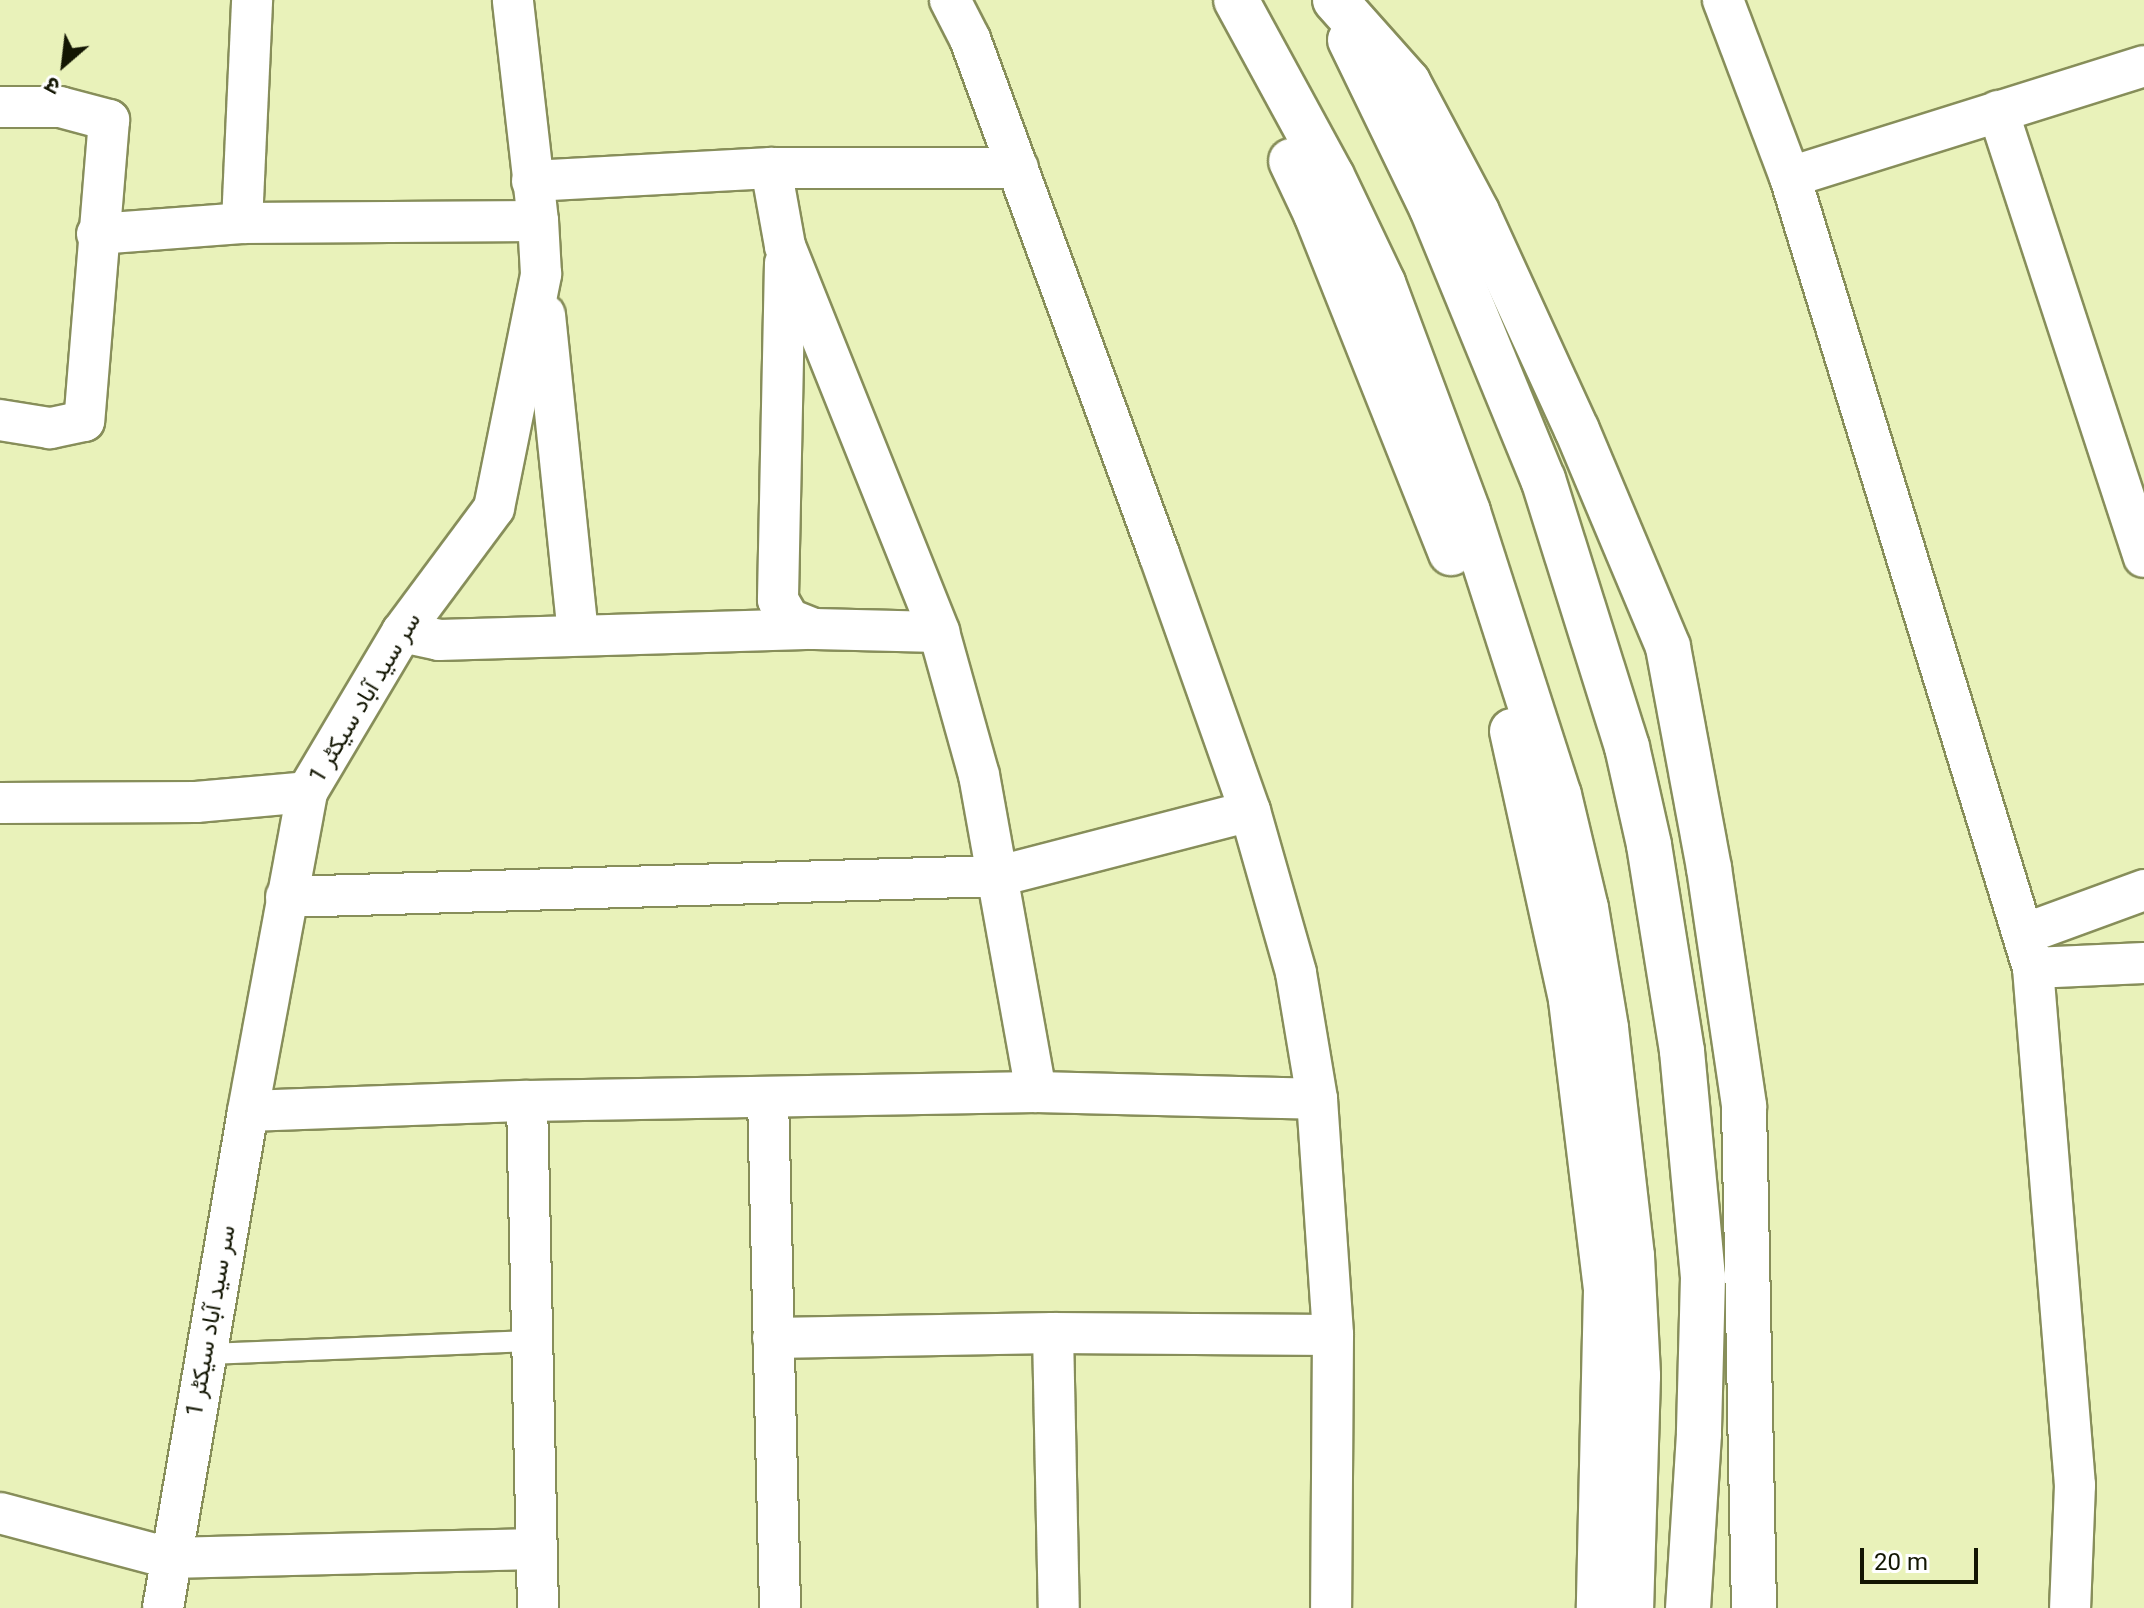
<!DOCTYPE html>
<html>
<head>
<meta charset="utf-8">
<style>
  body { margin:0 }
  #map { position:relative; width:2144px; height:1608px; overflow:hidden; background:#e9f2ba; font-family:Roboto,Vazirmatn,"Noto Sans Devanagari",sans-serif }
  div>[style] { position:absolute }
  .roads { filter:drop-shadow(2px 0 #878e5a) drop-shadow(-2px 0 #878e5a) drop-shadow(0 2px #878e5a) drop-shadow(0 -2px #878e5a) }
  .service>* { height:20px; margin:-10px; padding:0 10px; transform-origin:10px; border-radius:10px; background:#fff }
  .minor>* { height:40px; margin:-20px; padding:0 20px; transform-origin:20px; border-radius:20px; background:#fff }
  .trunk>* { height:44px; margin:-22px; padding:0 22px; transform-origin:22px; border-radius:22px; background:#fff }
  span { translate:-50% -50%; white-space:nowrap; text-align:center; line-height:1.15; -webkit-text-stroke:6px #fff; paint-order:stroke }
  .street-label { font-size:24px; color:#131603 }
  .north { position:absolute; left:24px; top:24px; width:80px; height:80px; -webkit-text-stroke:6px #fff; paint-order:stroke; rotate:208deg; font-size:22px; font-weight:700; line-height:32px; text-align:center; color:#131603 }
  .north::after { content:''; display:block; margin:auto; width:28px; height:36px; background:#131603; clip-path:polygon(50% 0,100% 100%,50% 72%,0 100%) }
  .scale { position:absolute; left:1860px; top:1548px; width:118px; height:36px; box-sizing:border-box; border:4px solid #131603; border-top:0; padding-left:10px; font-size:24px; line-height:28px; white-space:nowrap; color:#131603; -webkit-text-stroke:6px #fff; paint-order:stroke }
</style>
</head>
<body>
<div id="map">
  <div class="roads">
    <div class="service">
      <i style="left:206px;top:1354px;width:327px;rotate:-2.3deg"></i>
    </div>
    <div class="minor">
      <i style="left:950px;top:0;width:44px;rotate:62.9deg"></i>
      <i style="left:970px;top:39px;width:549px;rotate:69.85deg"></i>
      <i style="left:1159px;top:554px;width:273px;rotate:70.5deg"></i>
      <i style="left:1250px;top:811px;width:168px;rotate:74.1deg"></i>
      <i style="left:1296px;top:973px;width:128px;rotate:80.5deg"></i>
      <i style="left:1317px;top:1099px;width:237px;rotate:86.1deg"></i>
      <i style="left:1333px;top:1335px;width:273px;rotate:90.4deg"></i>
      <i style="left:1723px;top:0;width:189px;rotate:69.3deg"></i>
      <i style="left:1790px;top:177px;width:827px;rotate:72.92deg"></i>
      <i style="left:2033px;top:968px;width:519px;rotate:85.36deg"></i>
      <i style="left:2075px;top:1485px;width:123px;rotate:92.3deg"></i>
      <i style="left:0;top:107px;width:60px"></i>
      <i style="left:60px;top:107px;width:51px;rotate:14.9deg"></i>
      <i style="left:109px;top:120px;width:302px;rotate:94.7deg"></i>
      <i style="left:84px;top:421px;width:35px;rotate:168deg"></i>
      <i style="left:50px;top:428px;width:51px;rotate:-170.9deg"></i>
      <i style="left:1998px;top:111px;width:469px;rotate:71.9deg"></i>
      <i style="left:771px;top:168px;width:79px;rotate:79.8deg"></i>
      <i style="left:785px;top:246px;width:416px;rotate:68.2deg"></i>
      <i style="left:939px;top:632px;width:148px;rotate:74.4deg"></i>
      <i style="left:979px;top:775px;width:322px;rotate:79.8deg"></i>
      <i style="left:1790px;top:177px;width:371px;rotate:-17.4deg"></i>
      <i style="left:532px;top:181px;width:239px;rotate:-3.1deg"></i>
      <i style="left:771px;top:168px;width:247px"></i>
      <i style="left:242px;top:223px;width:223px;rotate:-87.4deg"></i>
      <i style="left:97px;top:234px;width:145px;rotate:-4.3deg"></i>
      <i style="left:242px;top:223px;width:296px;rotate:-0.4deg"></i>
      <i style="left:785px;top:263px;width:337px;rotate:91.2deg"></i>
      <i style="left:778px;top:600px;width:22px;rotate:60deg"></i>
      <i style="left:789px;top:619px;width:27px;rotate:22deg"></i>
      <i style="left:814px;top:629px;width:125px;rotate:1.4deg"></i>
      <i style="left:545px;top:315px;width:321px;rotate:84.1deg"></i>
      <i style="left:402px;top:632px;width:38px;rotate:12deg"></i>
      <i style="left:439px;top:640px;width:375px;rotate:-1.7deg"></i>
      <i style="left:0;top:803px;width:196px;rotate:-0.3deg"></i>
      <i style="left:196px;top:802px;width:111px;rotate:-5.1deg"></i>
      <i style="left:286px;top:897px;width:713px;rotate:-1.69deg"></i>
      <i style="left:999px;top:876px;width:259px;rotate:-14.5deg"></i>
      <i style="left:2024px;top:934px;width:128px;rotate:-20.1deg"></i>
      <i style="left:2033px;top:968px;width:111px;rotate:-2.6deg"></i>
      <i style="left:768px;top:1097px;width:511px;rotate:88.65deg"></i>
      <i style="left:527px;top:1101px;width:507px;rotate:88.76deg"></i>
      <i style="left:248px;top:1111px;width:279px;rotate:-2.1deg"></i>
      <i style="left:527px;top:1101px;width:509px;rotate:-1.01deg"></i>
      <i style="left:1036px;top:1092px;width:281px;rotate:1.4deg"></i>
      <i style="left:1053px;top:1333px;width:275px;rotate:88.8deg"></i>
      <i style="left:773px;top:1338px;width:280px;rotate:-1deg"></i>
      <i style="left:1053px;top:1333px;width:280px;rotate:0.4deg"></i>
      <i style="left:0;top:1513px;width:175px;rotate:14.9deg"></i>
      <i style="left:169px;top:1558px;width:368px;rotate:-1.4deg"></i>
      <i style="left:163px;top:1608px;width:504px;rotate:-80.29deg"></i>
      <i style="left:248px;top:1111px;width:324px;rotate:-79.5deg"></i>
      <i style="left:307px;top:792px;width:186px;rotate:-59.3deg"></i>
      <i style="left:402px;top:632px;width:154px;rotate:-53.4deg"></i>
      <i style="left:494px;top:508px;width:239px;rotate:-78.6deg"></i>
      <i style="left:541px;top:274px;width:53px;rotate:-93.2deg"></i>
      <i style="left:538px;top:221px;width:222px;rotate:-96.5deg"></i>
    </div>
    <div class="trunk">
      <i style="left:1236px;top:0;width:200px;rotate:61.4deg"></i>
      <i style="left:1332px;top:176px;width:119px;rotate:64.5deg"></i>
      <i style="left:1383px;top:283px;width:244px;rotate:69.6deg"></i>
      <i style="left:1468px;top:512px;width:297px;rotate:72.2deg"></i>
      <i style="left:1559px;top:795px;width:116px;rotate:76.6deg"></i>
      <i style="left:1586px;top:908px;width:122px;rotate:80.5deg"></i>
      <i style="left:1606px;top:1028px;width:229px;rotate:83.5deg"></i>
      <i style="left:1632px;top:1256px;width:120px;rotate:87.1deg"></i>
      <i style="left:1638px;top:1376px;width:232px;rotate:91.7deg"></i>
      <i style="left:1335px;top:0;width:110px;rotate:48.3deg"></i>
      <i style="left:1408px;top:82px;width:147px;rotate:62deg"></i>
      <i style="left:1477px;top:212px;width:240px;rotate:65.4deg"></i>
      <i style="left:1577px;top:430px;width:235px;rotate:67.2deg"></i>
      <i style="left:1668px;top:647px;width:225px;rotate:79.5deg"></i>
      <i style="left:1709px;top:868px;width:241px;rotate:81.6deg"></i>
      <i style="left:1744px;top:1106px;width:502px;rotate:88.86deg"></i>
      <i style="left:1350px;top:40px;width:188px;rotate:64.1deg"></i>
      <i style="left:1432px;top:209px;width:292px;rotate:67.7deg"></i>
      <i style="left:1543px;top:479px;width:281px;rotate:72.6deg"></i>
      <i style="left:1627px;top:747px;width:100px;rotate:77.3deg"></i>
      <i style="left:1649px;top:845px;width:209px;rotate:80.9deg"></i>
      <i style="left:1682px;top:1051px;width:227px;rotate:84.7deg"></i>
      <i style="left:1703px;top:1277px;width:157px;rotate:91.5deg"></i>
      <i style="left:1699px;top:1434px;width:174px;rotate:93.6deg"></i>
      <i style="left:1291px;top:161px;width:59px;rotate:64.7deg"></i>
      <i style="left:1316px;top:214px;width:365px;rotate:68.3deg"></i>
      <i style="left:1512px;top:731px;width:275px;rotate:77.6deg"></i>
      <i style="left:1571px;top:1000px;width:292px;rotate:83.1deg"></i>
      <i style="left:1606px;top:1290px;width:318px;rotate:91.3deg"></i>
    </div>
  </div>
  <div class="street-label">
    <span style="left:365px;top:698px;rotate:-59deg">سر سید آباد سیکٹر 1</span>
    <span style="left:211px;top:1321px;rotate:-80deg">سر سید آباد سیکٹر 1</span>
  </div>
  <div class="north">उ</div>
  <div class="scale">20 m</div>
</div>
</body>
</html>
